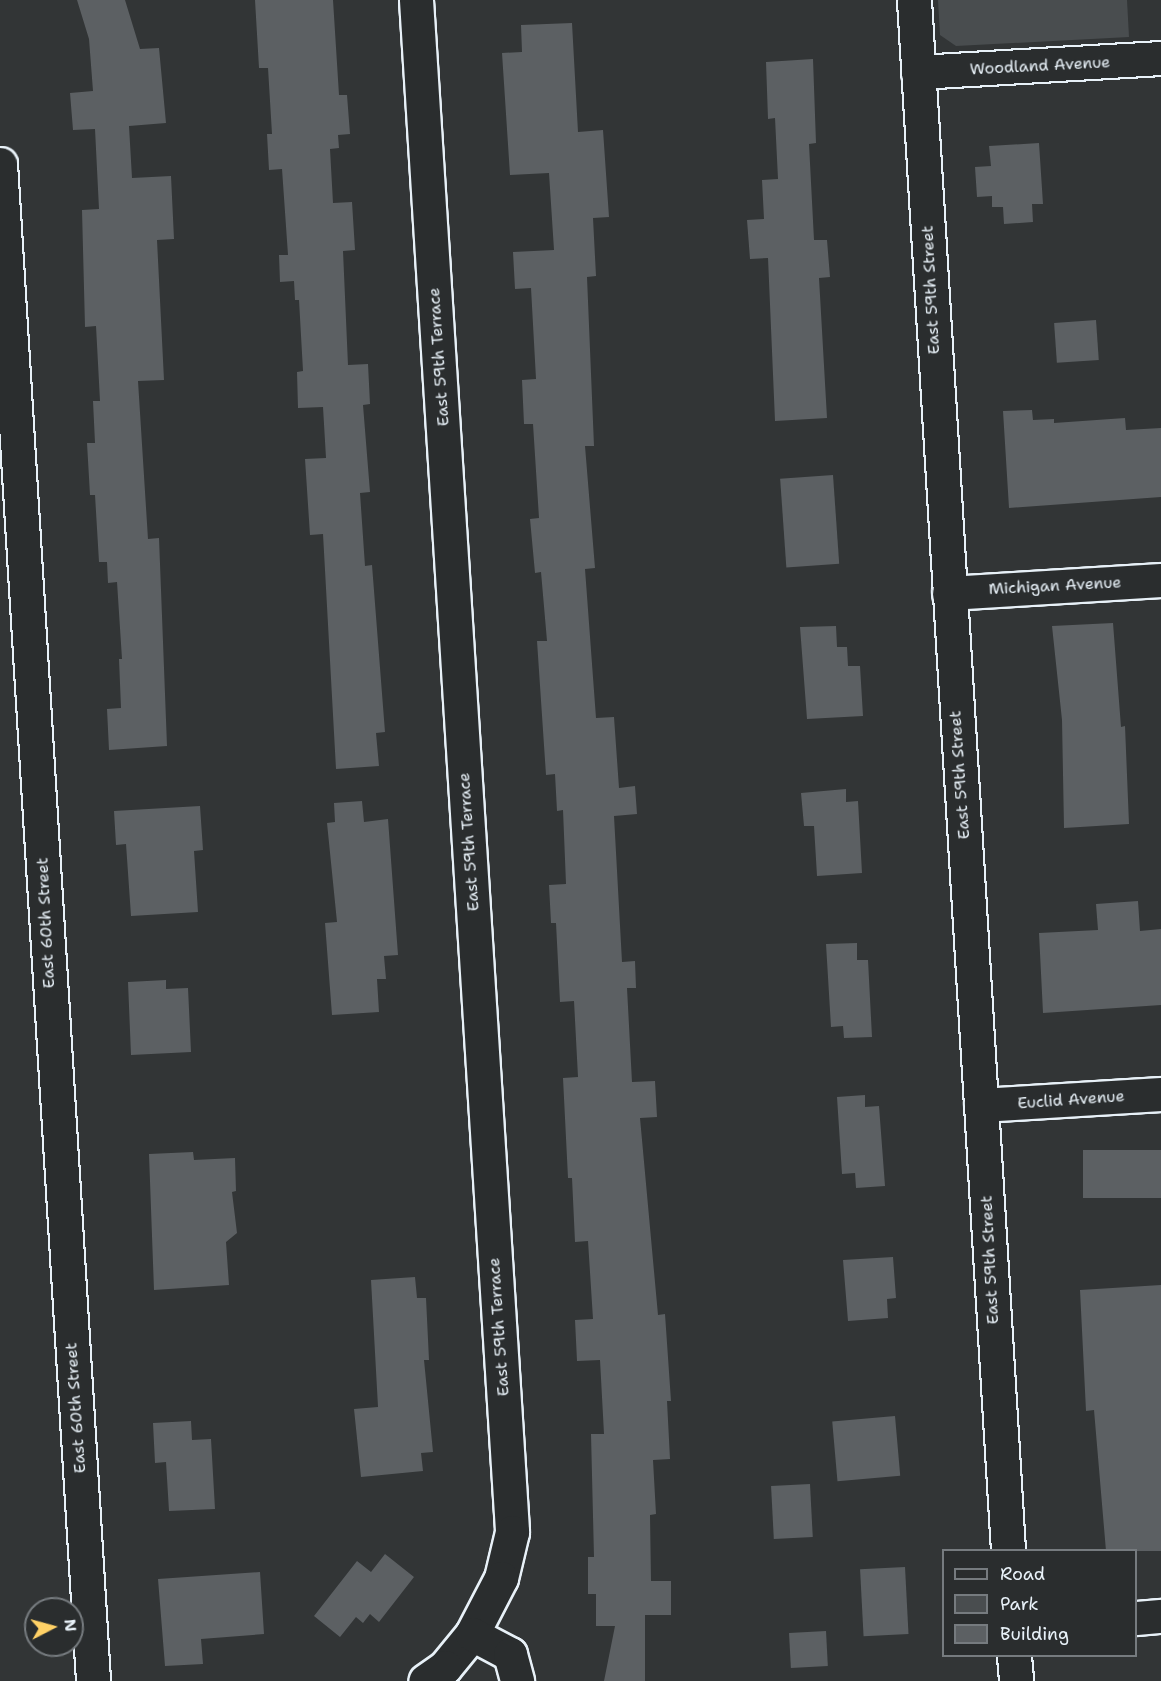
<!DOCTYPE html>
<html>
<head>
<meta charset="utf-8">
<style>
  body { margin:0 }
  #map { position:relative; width:1161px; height:1681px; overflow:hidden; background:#323536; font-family:"Shantell Sans",sans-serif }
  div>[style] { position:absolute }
  .green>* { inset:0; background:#494d4f }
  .building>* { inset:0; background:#5c6063; transform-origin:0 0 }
  .roads { filter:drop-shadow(2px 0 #e8f1f8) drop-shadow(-2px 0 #e8f1f8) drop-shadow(0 2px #e8f1f8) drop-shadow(0 -2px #e8f1f8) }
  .minor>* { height:33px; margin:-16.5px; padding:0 16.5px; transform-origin:16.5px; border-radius:16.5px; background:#2a2d2e }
  .tertiary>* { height:33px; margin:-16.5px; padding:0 16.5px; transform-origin:16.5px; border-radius:16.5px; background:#2a2d2e }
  span { translate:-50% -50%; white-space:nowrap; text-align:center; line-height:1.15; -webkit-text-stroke:4.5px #2a2d2e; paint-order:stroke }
  .street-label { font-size:16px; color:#e8f1f8 }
  .legend { position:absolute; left:942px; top:1549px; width:195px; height:108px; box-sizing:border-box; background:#2a2d2e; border:2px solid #767b7f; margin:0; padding:8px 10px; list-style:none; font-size:18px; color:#e8f1f8 }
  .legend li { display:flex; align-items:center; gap:12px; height:30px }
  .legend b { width:30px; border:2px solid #767b7f }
  .north { position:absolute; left:24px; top:1597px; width:60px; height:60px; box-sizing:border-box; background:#2a2d2e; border:2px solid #767b7f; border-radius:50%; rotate:84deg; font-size:16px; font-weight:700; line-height:24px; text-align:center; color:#e8f1f8 }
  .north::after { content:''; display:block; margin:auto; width:21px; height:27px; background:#ffd166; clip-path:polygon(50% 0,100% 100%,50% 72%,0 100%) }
</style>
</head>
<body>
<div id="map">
  <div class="green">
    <i style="clip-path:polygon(938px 0,1127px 0,1129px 37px,956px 46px,940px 35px)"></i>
  </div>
  <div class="building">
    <i style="clip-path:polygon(77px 0,125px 0,140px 49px,159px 48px,166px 123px,129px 126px,132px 178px,171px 176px,174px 239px,157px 240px,164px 380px,138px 381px,148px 539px,159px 538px,167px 746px,109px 750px,107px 709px,121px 708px,119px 659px,122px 659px,117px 582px,108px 583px,107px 562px,99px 562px,95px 495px,90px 495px,87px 443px,95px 443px,93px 401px,100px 401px,96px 326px,85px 327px,82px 210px,99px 209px,95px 129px,73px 130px,70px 93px,93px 91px,89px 39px)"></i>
    <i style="clip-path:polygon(255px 0,333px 0,339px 95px,347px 95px,350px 134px,338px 135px,339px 148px,330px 149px,333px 203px,352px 202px,355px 250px,343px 251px,348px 365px,368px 364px,370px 404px,363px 405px,370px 492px,360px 493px,365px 566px,372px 565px,385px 732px,376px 733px,379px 766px,336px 769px,323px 534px,310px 535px,305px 459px,326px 458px,323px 407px,298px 408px,297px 372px,303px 371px,299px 300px,295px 300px,294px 281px,280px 282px,279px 255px,288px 255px,282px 169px,269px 170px,267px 134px,272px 134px,268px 68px,259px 68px)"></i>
    <i style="clip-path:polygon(572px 23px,578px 132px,603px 130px,609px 217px,593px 218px,596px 276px,587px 277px,594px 446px,585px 446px,595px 568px,585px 569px,596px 718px,614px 717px,619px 788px,635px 786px,637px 814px,614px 816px,622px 962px,635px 961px,636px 988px,627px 988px,632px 1082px,655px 1081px,657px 1117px,640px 1118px,658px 1315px,665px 1314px,671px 1401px,667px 1401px,670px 1459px,653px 1460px,656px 1514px,650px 1515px,651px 1581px,671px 1581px,671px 1615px,645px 1615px,645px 1681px,604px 1681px,615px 1626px,596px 1626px,596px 1594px,588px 1594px,588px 1557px,594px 1557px,591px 1434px,604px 1434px,600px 1360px,577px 1361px,575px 1320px,593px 1319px,588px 1241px,575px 1242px,572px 1178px,568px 1178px,563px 1078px,578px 1077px,574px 1001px,560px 1002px,556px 923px,551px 923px,549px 885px,566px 884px,563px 810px,557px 811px,555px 774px,546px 775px,537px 641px,547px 641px,541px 572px,535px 573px,530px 519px,539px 518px,533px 424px,524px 424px,522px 380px,536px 379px,531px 288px,515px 289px,513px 252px,554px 250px,549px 173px,510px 175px,502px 53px,522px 52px,521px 25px)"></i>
    <i style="clip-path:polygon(813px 59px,816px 143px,809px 144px,814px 240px,827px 240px,830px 277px,819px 278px,827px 418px,775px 421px,768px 258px,750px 259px,747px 220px,764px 219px,762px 180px,778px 179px,775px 118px,768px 119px,766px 62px)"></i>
    <i style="clip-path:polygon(1039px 143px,1043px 204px,1032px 204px,1033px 222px,1004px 224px,1003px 207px,992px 207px,992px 196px,977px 197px,975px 167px,991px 166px,989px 146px)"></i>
    <i style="left:1096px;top:320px;width:40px;height:42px;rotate:86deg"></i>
    <i style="clip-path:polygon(1032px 410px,1033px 420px,1054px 419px,1054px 423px,1125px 418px,1126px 430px,1161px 428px,1161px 497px,1009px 508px,1003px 411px)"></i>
    <i style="left:833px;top:475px;width:89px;height:53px;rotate:86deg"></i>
    <i style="clip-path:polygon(1113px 623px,1121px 727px,1125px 726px,1129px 824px,1064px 828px,1062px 720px,1052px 626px)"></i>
    <i style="clip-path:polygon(836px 626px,837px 647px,847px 647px,848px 666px,860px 666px,863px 716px,807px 719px,800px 627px)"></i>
    <i style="clip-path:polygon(846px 789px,846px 802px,858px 801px,862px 873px,817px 876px,814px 826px,804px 826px,801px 793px)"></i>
    <i style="clip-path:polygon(362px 801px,364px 822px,388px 819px,398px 955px,384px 956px,386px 979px,377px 979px,379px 1012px,332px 1015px,325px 923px,337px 922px,327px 823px,335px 822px,334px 803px)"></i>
    <i style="clip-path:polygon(200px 806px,203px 850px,194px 851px,198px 912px,131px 916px,126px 844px,116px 845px,114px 811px)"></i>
    <i style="clip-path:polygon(1138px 901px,1140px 931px,1161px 929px,1161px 1005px,1043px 1013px,1039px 933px,1098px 930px,1096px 904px)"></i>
    <i style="clip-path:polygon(857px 943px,857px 960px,868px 960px,872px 1037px,844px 1038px,843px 1026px,831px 1027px,826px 944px)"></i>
    <i style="clip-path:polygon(166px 980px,166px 989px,188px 988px,191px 1052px,131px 1055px,128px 982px)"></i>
    <i style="clip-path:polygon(865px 1095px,865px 1107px,879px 1106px,885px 1186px,856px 1188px,855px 1173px,842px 1174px,837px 1097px)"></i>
    <i style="left:1161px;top:1150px;width:48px;height:78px;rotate:90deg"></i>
    <i style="clip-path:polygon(193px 1152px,194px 1160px,235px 1158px,236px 1191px,232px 1192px,237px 1233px,226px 1242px,229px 1285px,154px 1290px,149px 1154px)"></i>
    <i style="clip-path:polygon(893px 1257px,896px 1298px,887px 1299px,888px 1318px,848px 1321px,843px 1260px)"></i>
    <i style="clip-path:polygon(415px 1277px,417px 1298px,426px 1298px,429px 1360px,424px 1360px,433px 1452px,421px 1453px,423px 1471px,361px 1477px,354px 1409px,378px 1407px,371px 1280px)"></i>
    <i style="clip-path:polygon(1161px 1285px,1161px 1551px,1106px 1551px,1094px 1410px,1086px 1411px,1080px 1290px)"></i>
    <i style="left:895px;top:1416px;width:60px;height:63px;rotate:85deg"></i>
    <i style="clip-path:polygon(191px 1421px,192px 1440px,211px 1439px,215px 1509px,169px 1511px,166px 1462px,155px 1463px,153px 1423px)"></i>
    <i style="left:810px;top:1484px;width:53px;height:39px;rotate:87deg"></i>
    <i style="clip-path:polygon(385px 1554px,414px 1577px,379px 1622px,370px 1614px,363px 1623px,356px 1617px,340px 1637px,314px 1616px,357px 1561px,371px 1572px)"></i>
    <i style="left:905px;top:1567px;width:67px;height:45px;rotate:87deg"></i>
    <i style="clip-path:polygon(260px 1572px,264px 1634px,201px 1639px,203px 1664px,165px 1666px,158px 1579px)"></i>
    <i style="left:826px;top:1631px;width:35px;height:37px;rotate:87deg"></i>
  </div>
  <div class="roads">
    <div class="minor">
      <i style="left:416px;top:0;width:1535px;rotate:86.41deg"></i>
      <i style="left:512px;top:1532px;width:47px;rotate:103.4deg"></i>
      <i style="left:501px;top:1578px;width:63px;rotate:117.4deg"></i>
      <i style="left:472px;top:1634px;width:43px;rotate:129.3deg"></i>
      <i style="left:445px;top:1667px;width:24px;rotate:145deg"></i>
      <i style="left:918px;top:72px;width:243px;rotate:-3.3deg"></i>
      <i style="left:0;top:164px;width:1520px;rotate:86.49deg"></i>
      <i style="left:949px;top:593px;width:212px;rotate:-3.5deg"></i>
      <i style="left:981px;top:1105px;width:180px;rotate:-3.5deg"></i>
      <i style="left:1136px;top:1618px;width:25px;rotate:-5deg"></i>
      <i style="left:472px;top:1634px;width:43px;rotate:27.8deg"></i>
      <i style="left:510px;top:1654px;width:28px;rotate:75deg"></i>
    </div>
    <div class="tertiary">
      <i style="left:914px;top:0;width:1553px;rotate:86.53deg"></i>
      <i style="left:1014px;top:1656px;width:25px;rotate:85deg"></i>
    </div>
  </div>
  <div class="street-label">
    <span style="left:1040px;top:66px;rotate:-3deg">Woodland Avenue</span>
    <span style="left:931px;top:290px;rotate:-93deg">East 59th Street</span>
    <span style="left:439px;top:357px;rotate:-94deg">East 59th Terrace</span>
    <span style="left:1055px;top:586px;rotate:-3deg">Michigan Avenue</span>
    <span style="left:960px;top:775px;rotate:-94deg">East 59th Street</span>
    <span style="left:469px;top:842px;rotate:-94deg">East 59th Terrace</span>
    <span style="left:46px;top:923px;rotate:-93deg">East 60th Street</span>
    <span style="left:1071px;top:1100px;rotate:-4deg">Euclid Avenue</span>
    <span style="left:990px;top:1260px;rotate:-93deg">East 59th Street</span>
    <span style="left:499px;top:1327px;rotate:-94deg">East 59th Terrace</span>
    <span style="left:76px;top:1408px;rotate:-94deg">East 60th Street</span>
  </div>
  <ul class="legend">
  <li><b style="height:8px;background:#2a2d2e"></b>Road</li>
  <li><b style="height:16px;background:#494d4f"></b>Park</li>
  <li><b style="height:16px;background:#5c6063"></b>Building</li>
  </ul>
  <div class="north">N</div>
</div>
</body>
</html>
